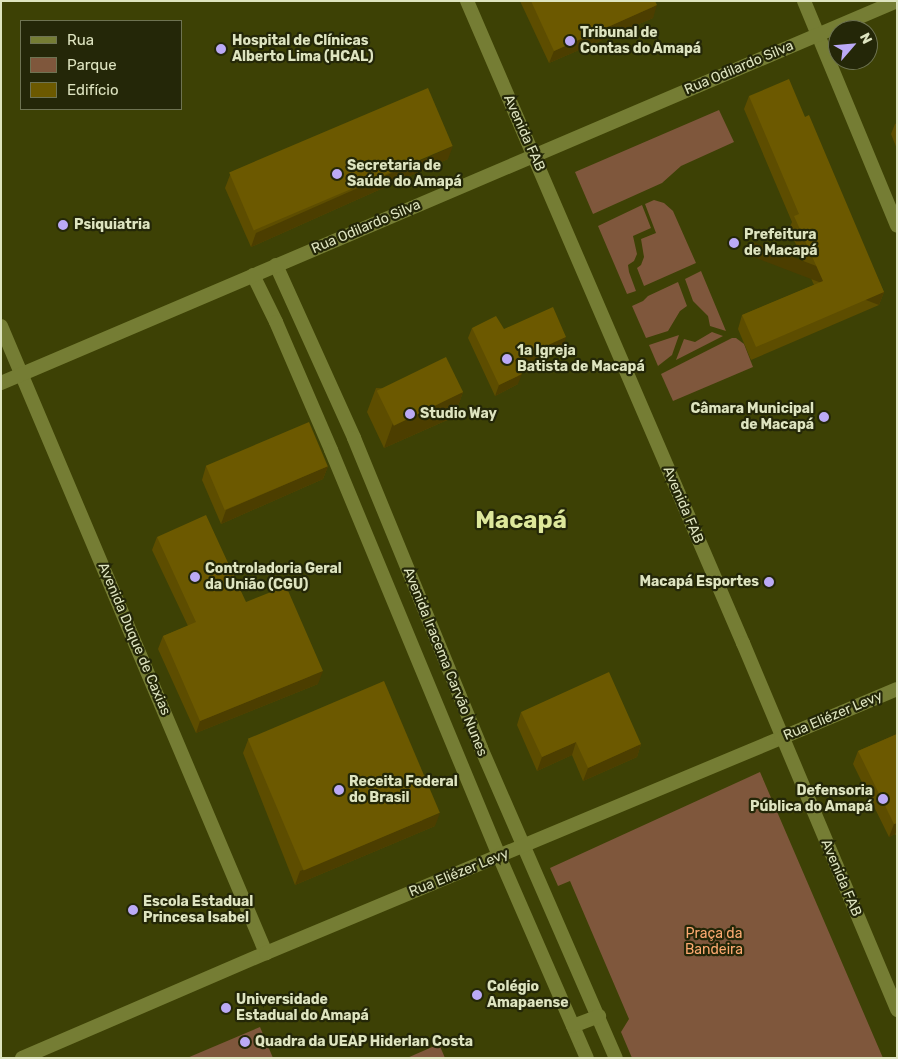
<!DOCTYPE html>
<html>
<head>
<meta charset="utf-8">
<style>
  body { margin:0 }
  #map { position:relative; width:898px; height:1059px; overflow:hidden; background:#3d4105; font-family:Rubik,sans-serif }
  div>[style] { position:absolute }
  .green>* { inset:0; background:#7f573c }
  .minor>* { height:14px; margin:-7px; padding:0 7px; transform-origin:7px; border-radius:7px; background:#757d34 }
  .tertiary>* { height:14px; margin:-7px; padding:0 7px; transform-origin:7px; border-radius:7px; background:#757d34 }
  .secondary>* { height:14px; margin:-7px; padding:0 7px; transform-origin:7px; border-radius:7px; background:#757d34 }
  .wall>* { inset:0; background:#5d4d00 }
  .shaded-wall>* { inset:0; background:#4c3e00; transform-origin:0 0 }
  .building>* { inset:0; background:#6c5900; transform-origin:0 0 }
  .dots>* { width:14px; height:14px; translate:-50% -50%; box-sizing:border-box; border:2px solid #242708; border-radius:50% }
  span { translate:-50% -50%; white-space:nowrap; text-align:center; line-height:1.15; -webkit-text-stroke:4.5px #242708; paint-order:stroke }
  .poi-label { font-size:14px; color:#dee4c0; font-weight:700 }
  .left { translate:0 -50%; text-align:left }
  .right { translate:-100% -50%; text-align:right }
  .street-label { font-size:14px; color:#dee4c0 }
  .park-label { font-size:14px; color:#fdaa71 }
  .town-label { font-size:24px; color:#dde79b; font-weight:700 }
  .frame { position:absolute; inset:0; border:2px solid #dee4c0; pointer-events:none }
  .legend { position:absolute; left:20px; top:20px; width:162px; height:90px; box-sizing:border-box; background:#242708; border:1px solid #6e7352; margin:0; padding:6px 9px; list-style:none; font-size:15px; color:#dee4c0 }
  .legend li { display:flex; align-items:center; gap:10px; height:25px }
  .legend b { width:25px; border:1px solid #6e7352 }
  .north { position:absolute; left:828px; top:20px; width:50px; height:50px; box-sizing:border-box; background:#242708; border:1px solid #6e7352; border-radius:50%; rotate:63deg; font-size:14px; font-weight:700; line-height:20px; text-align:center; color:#dee4c0 }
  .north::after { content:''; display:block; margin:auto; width:18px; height:22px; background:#bbaaf6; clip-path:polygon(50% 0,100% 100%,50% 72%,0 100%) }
</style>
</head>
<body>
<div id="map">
  <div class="green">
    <i style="clip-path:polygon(719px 110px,734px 142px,681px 166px,662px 183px,593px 214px,575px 172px)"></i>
    <i style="clip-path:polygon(654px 200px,664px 203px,673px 211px,696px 263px,644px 286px,637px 268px,641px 265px,644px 257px,641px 239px,656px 233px,645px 204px)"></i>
    <i style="clip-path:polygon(642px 205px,651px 228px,633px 236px,637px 254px,634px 261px,628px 265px,629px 272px,636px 291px,627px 294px,598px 226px)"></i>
    <i style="clip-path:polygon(701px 271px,726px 331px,710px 326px,708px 316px,693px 301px,685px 279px)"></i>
    <i style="clip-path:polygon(678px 282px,687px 306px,680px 311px,668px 331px,646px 338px,632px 306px,643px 301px,648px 296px)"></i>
    <i style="clip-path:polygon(712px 332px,723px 336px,676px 360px,684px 339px,695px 342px)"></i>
    <i style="clip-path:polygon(679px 335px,672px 355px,658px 366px,649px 345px)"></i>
    <i style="clip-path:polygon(732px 338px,736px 338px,744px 344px,753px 367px,673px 401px,661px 374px)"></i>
    <i style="clip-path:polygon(760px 772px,883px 1058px,632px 1058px,621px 1032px,629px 1019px,570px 881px,558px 886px,550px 868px)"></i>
    <i style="clip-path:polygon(260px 1027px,273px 1058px,187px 1058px)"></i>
    <i style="clip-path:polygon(439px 1044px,445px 1058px,407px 1058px)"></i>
  </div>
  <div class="minor">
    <i style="left:804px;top:1px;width:243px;rotate:67.5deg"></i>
    <i style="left:276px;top:265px;width:190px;rotate:65.7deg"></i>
    <i style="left:354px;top:438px;width:335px;rotate:67.7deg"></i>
    <i style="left:481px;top:748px;width:338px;rotate:66.5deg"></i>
    <i style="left:253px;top:275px;width:52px;rotate:63.9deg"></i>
    <i style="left:276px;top:322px;width:139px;rotate:66.7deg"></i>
    <i style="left:331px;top:450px;width:439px;rotate:67.5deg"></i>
    <i style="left:499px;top:856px;width:220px;rotate:66.5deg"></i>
    <i style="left:1px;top:326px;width:681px;rotate:67.09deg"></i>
    <i style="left:1px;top:383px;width:974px;rotate:-23.09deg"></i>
    <i style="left:573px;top:1026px;width:28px;rotate:-21deg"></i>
  </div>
  <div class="tertiary">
    <i style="left:22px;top:1058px;width:266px;rotate:-23.3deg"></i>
    <i style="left:266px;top:953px;width:558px;rotate:-22.66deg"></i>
  </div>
  <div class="secondary">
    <i style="left:467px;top:1px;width:699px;rotate:66.74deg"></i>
    <i style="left:743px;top:643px;width:398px;rotate:67.2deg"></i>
    <i style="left:781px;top:738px;width:126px;rotate:-22.9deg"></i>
  </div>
  <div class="wall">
    <i style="clip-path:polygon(520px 1px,655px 1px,653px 18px,549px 63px)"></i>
    <i style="clip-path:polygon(749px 96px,805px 117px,884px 292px,879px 305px,751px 360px,738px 329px,742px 315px,814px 285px,789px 229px,792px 222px,744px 109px)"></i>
    <i style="clip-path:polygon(897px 123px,897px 149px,891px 134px,895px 124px)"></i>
    <i style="clip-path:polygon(448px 159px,251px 247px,225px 188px,230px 175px)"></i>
    <i style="clip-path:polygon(472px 328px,504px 329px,563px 347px,518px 367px,518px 384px,495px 396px,468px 338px)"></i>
    <i style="clip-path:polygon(376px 388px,463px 392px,454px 417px,384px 448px,367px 412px)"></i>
    <i style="clip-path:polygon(206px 466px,328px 466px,323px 479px,221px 524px,202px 480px)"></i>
    <i style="clip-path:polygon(157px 537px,246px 602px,318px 684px,196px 733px,158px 649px,163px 636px,188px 626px,152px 550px)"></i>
    <i style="clip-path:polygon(521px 712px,641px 744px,637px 757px,583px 781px,572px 755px,537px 771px,517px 725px)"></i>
    <i style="clip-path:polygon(897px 734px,897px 837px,895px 834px,889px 837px,853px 764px,858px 751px)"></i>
    <i style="clip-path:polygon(248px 740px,435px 826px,295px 885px,243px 753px)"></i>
  </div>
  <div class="shaded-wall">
    <i style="clip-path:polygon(657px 5px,653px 18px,549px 63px,554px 51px)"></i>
    <i style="clip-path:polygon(453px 146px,448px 159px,251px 247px,256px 233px)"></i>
    <i style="left:884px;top:292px;width:14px;height:139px;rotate:111deg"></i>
    <i style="clip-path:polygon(566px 337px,563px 347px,511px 370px,515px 360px)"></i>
    <i style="clip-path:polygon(522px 374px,518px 384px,495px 396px,499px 385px)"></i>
    <i style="clip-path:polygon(463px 392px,454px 417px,384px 448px,393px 423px)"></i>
    <i style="clip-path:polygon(328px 466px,323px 479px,221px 524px,226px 510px)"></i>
    <i style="clip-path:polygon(323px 671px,318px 684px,196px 733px,200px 721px)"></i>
    <i style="clip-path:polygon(576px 742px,572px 755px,537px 771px,542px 757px)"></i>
    <i style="clip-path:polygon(641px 744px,637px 757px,583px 781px,588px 768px)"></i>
    <i style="clip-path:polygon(440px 813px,435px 826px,295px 885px,300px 871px)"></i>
    <i style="clip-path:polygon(897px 823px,897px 831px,895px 834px,889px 837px,894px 824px)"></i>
  </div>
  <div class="building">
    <i style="clip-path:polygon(531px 1px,655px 1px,657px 5px,554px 51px)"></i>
    <i style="clip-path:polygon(789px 79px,805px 117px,809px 115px,884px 292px,756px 347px,742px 315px,823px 281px,794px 216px,799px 214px,749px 96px)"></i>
    <i style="left:428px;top:88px;width:63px;height:216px;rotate:67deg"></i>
    <i style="clip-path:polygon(553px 307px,566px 337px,515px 360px,522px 374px,499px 385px,472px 328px,496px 316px,504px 329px)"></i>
    <i style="left:446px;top:357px;width:39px;height:77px;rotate:64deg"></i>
    <i style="left:309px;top:422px;width:48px;height:112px;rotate:67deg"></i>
    <i style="clip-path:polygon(206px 515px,246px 602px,286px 586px,323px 671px,200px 721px,163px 636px,196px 622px,157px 537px)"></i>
    <i style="clip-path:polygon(609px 672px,641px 744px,588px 768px,576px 742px,542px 757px,521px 712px)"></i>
    <i style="left:384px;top:681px;width:143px;height:148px;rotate:67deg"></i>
    <i style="clip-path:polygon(897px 734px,897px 823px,894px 824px,858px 751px)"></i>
  </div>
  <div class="dots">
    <i style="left:570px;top:41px;background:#bbaaf6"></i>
    <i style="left:221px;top:49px;background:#bbaaf6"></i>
    <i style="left:337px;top:174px;background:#bbaaf6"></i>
    <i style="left:63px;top:225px;background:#bbaaf6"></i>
    <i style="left:734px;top:243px;background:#bbaaf6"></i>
    <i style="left:507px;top:359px;background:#bbaaf6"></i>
    <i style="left:410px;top:414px;background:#bbaaf6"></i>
    <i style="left:824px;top:417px;background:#bbaaf6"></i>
    <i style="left:195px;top:577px;background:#bbaaf6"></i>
    <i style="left:769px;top:582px;background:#bbaaf6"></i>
    <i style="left:339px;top:790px;background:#bbaaf6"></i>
    <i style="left:883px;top:799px;background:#bbaaf6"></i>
    <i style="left:133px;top:910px;background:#bbaaf6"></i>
    <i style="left:477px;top:995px;background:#bbaaf6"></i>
    <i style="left:226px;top:1008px;background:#bbaaf6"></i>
    <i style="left:245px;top:1042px;background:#bbaaf6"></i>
  </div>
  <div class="poi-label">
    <span class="left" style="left:580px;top:41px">Tribunal de<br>Contas do Amapá</span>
    <span class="left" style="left:232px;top:49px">Hospital de Clínicas<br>Alberto Lima (HCAL)</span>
    <span class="left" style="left:347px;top:174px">Secretaria de<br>Saúde do Amapá</span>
    <span class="left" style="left:74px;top:225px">Psiquiatria</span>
    <span class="left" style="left:744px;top:243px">Prefeitura<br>de Macapá</span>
    <span class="left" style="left:517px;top:359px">1a Igreja<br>Batista de Macapá</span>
    <span class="right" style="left:814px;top:417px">Câmara Municipal<br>de Macapá</span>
    <span class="left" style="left:420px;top:414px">Studio Way</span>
    <span class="left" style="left:205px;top:577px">Controladoria Geral<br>da União (CGU)</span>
    <span class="right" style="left:759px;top:582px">Macapá Esportes</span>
    <span class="left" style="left:349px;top:790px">Receita Federal<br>do Brasil</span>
    <span class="right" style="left:873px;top:799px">Defensoria<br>Pública do Amapá</span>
    <span class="left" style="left:143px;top:910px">Escola Estadual<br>Princesa Isabel</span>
    <span class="left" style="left:487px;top:995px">Colégio<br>Amapaense</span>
    <span class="left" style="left:236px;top:1008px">Universidade<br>Estadual do Amapá</span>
    <span class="left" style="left:255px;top:1042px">Quadra da UEAP Hiderlan Costa</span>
  </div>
  <div class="street-label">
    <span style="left:739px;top:68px;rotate:-23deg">Rua Odilardo Silva</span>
    <span style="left:524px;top:133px;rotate:66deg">Avenida FAB</span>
    <span style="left:366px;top:227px;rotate:-23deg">Rua Odilardo Silva</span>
    <span style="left:683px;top:505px;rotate:67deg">Avenida FAB</span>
    <span style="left:134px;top:639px;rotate:67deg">Avenida Duque de Caxias</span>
    <span style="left:445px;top:662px;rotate:68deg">Avenida Iracema Carvão Nunes</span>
    <span style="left:833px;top:716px;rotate:-23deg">Rua Eliézer Levy</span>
    <span style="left:459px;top:873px;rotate:-22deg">Rua Eliézer Levy</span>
    <span style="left:841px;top:878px;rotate:67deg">Avenida FAB</span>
  </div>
  <div class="park-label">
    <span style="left:714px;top:942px">Praça da<br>Bandeira</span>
  </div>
  <div class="town-label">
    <span style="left:521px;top:521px">Macapá</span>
  </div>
  <div class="frame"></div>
  <ul class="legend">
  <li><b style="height:6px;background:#757d34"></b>Rua</li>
  <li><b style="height:14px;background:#7f573c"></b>Parque</li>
  <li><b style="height:14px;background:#6c5900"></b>Edifício</li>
  </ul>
  <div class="north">N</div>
</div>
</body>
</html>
